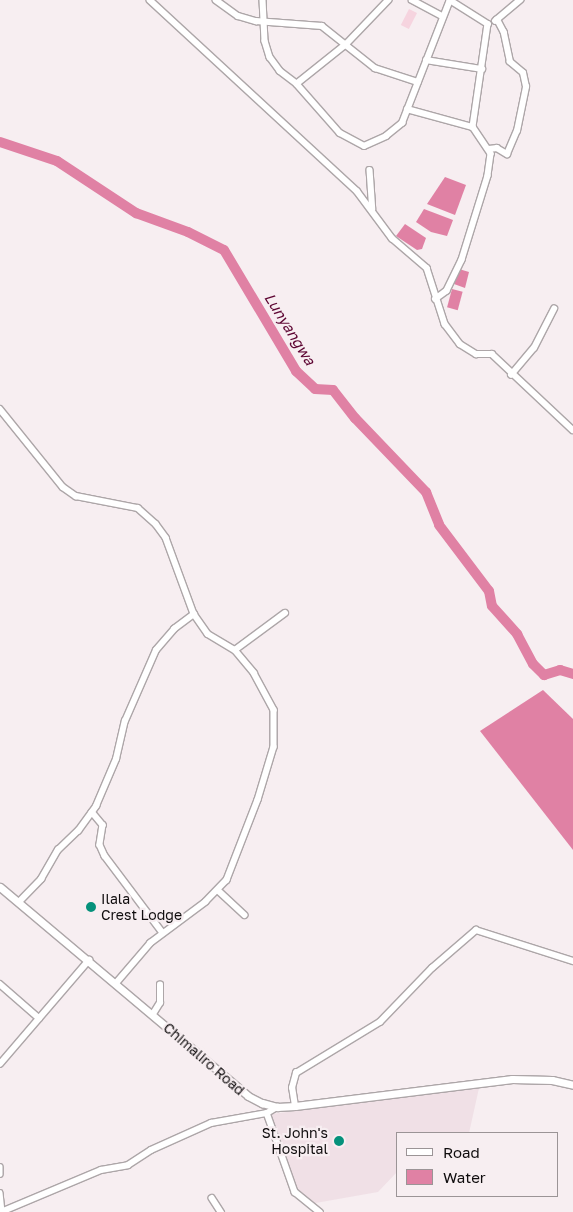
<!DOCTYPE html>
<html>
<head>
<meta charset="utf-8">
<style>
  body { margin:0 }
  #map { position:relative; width:573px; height:1212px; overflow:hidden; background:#f7eef1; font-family:"Golos Text",sans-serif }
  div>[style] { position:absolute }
  .built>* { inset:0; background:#f0e0e6 }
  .green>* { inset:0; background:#f6d4df; transform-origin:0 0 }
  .water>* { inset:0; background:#e081a4; transform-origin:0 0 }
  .river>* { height:10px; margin:-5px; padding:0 5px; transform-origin:5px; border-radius:5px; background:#e081a4 }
  .roads { filter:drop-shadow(1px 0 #ada6a8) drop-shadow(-1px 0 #ada6a8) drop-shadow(0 1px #ada6a8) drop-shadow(0 -1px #ada6a8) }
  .minor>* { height:5.5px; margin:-2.75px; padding:0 2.75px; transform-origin:2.75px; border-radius:2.75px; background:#fff }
  .tertiary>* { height:7px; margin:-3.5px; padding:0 3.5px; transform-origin:3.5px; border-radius:3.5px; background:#fff }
  .dots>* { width:14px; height:14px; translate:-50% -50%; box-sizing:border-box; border:2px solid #f7eef1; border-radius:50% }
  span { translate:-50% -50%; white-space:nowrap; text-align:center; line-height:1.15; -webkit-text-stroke:4.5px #f7eef1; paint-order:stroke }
  .poi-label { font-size:14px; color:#100d0e }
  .left { translate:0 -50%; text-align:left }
  .right { translate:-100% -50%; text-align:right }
  .street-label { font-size:14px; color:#100d0e }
  .water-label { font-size:15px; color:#5d0532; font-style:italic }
  .legend { position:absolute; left:396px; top:1132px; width:162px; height:65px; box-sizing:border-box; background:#f7eef1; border:1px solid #9b9496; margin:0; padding:6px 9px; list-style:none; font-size:15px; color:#100d0e }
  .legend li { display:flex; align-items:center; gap:10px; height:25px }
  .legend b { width:25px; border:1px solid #9b9496 }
</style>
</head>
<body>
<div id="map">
  <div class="built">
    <i style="clip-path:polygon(479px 1088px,469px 1133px,397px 1133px,397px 1172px,378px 1192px,310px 1204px,295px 1190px,271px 1114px)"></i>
  </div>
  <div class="green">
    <i style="left:409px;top:9px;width:9px;height:18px;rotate:27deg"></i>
  </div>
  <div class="water">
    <i style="clip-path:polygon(445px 177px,466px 185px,455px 215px,427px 204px)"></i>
    <i style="clip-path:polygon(424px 209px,453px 220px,447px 236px,431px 232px,416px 222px)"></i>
    <i style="clip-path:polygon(405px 224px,426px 238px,422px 249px,417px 250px,396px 236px)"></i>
    <i style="clip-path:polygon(459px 269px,469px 272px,465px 288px,454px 284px)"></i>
    <i style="left:452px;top:289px;width:11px;height:19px;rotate:15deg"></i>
    <i style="clip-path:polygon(543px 690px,573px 719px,573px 850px,480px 731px)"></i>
  </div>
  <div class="river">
    <i style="left:0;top:142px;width:60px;rotate:18.4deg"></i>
    <i style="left:57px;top:161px;width:95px;rotate:33.4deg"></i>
    <i style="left:136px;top:213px;width:55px;rotate:20.1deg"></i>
    <i style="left:188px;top:232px;width:40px;rotate:26.6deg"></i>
    <i style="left:224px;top:250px;width:141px;rotate:59.2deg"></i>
    <i style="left:296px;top:371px;width:26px;rotate:43deg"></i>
    <i style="left:315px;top:389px;width:18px;rotate:3deg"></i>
    <i style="left:333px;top:390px;width:36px;rotate:52deg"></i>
    <i style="left:355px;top:418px;width:103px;rotate:46.2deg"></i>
    <i style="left:426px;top:492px;width:35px;rotate:68deg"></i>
    <i style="left:439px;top:525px;width:83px;rotate:52.9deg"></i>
    <i style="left:489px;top:591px;width:15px;rotate:79deg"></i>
    <i style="left:492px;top:606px;width:38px;rotate:48deg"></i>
    <i style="left:517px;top:634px;width:34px;rotate:62deg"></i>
    <i style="left:533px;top:664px;width:16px;rotate:45deg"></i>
    <i style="left:544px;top:675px;width:17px;rotate:-17deg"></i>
    <i style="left:560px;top:670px;width:14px;rotate:17deg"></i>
  </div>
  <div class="roads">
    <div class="minor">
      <i style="left:150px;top:0;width:282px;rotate:42.7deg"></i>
      <i style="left:357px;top:191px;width:59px;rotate:53.3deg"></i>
      <i style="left:392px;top:238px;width:46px;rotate:40.6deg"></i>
      <i style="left:427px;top:268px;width:59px;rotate:72.2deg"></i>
      <i style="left:445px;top:324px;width:25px;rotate:53deg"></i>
      <i style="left:460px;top:344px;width:19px;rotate:32deg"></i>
      <i style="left:476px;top:354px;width:16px"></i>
      <i style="left:492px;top:354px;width:111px;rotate:43.2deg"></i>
      <i style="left:216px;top:0;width:27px;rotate:36deg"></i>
      <i style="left:238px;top:16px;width:19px;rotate:16deg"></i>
      <i style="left:256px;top:21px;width:66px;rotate:4.3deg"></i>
      <i style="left:322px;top:26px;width:68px;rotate:38.4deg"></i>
      <i style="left:375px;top:68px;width:45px;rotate:18deg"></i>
      <i style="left:263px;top:0;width:41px;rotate:87.2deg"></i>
      <i style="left:265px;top:41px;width:17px;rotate:73deg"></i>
      <i style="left:270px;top:57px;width:17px;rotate:54deg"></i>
      <i style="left:280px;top:71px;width:21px;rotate:37deg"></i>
      <i style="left:389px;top:0;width:61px;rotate:133.7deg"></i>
      <i style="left:347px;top:44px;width:64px;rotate:141.3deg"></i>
      <i style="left:297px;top:84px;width:65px;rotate:48.7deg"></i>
      <i style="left:340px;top:133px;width:27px;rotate:28deg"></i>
      <i style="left:364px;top:146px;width:24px;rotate:-24deg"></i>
      <i style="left:386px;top:136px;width:21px;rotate:-39deg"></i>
      <i style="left:402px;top:123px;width:132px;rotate:-68.7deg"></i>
      <i style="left:412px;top:0;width:34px;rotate:28deg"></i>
      <i style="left:450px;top:0;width:45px;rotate:32.3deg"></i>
      <i style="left:488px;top:24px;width:104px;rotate:98.3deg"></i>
      <i style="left:495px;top:21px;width:33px;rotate:-40deg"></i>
      <i style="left:426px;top:60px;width:57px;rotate:9.1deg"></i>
      <i style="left:407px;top:109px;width:68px;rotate:15.3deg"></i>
      <i style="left:473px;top:127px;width:32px;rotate:56deg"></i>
      <i style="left:491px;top:154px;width:22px;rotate:98deg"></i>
      <i style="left:488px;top:176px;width:88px;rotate:107.2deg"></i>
      <i style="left:462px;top:260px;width:34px;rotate:116deg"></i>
      <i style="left:447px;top:291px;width:14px;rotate:144deg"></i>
      <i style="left:489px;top:149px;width:8px;rotate:-7deg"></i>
      <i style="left:497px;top:148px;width:12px;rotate:31deg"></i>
      <i style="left:507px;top:154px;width:25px;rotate:-67deg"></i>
      <i style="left:517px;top:131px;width:45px;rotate:-78.4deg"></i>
      <i style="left:526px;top:87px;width:14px;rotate:-102deg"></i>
      <i style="left:523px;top:73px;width:17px;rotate:-140deg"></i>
      <i style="left:510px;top:62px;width:30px;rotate:-102deg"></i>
      <i style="left:504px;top:33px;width:15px;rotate:-118deg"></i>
      <i style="left:370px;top:170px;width:39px;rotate:86deg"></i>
      <i style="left:511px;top:375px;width:35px;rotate:-50deg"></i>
      <i style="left:534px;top:348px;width:44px;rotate:-62.9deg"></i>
      <i style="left:0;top:409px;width:100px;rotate:51.1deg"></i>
      <i style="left:63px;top:487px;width:16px;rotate:35deg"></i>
      <i style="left:76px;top:496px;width:63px;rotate:11deg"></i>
      <i style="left:138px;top:508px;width:24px;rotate:42deg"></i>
      <i style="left:156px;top:524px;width:17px;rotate:54deg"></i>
      <i style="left:166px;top:538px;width:81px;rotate:69.8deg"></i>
      <i style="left:194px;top:614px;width:24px;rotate:55deg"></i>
      <i style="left:208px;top:634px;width:31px;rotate:31deg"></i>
      <i style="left:235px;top:650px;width:30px;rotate:50deg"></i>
      <i style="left:254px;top:673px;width:42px;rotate:61.6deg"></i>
      <i style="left:274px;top:710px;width:37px;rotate:90deg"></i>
      <i style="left:274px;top:747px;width:55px;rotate:106.8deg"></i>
      <i style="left:258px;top:800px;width:86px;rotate:111.2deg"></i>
      <i style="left:227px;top:880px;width:30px;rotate:134deg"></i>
      <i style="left:206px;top:902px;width:69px;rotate:143.3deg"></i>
      <i style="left:151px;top:943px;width:54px;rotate:130.5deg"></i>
      <i style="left:235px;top:650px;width:62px;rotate:-36.5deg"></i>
      <i style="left:92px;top:812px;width:17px;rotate:50deg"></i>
      <i style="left:103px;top:825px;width:20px;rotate:99deg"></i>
      <i style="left:100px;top:845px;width:12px;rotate:66deg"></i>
      <i style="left:105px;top:856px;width:96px;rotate:53deg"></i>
      <i style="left:219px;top:891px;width:35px;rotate:43deg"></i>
      <i style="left:19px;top:902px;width:32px;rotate:-46deg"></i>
      <i style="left:41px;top:879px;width:34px;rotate:-60deg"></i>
      <i style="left:58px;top:850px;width:28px;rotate:-44deg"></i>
      <i style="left:78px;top:831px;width:31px;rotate:-54deg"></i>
      <i style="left:96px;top:806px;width:51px;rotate:-66.9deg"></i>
      <i style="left:116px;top:759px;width:39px;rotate:-77deg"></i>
      <i style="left:125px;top:721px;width:77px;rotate:-66.4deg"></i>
      <i style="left:156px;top:650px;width:28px;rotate:-49deg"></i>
      <i style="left:174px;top:629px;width:25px;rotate:-37deg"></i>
      <i style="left:0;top:984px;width:52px;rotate:41.1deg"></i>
      <i style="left:153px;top:1014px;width:13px;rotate:-58deg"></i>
      <i style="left:160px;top:1003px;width:18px;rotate:-90deg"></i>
      <i style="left:0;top:1064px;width:137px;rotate:-49.4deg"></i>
      <i style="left:295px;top:1106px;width:18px;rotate:-99deg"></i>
      <i style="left:292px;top:1088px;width:16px;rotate:-75deg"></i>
      <i style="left:296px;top:1073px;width:98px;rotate:-31.3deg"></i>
      <i style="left:380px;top:1022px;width:75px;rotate:-46.1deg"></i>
      <i style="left:432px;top:968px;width:58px;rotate:-40.8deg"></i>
      <i style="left:476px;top:930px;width:102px;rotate:17.7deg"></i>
      <i style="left:267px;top:1113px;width:84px;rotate:70.5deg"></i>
      <i style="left:295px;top:1192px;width:32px;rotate:39deg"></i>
      <i style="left:0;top:1167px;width:7px;rotate:90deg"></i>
      <i style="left:0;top:1193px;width:18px;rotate:84deg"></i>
      <i style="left:212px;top:1198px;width:17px;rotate:57deg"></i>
      <i style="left:1px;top:1212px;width:108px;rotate:-22.8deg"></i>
      <i style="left:101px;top:1170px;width:27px;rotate:-10deg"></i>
      <i style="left:128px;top:1165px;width:27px;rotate:-33deg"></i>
      <i style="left:151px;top:1150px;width:66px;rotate:-24.2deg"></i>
      <i style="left:211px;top:1123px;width:57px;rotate:-10.1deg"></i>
      <i style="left:267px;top:1113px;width:12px;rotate:-31deg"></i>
    </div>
    <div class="tertiary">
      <i style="left:0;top:887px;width:324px;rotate:40.1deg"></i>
      <i style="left:248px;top:1096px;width:16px;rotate:27deg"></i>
      <i style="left:262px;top:1103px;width:16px;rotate:15deg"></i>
      <i style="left:277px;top:1107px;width:18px;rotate:-3deg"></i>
      <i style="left:295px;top:1106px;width:219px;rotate:-7.1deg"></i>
      <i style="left:512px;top:1079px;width:40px;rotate:1.4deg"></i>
      <i style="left:552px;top:1080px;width:22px;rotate:13deg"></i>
    </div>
  </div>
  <div class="dots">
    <i style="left:91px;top:907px;background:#05917b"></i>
    <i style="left:339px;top:1141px;background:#05917b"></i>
  </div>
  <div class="poi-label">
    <span class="left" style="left:101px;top:907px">Ilala<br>Crest Lodge</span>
    <span class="right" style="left:328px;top:1141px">St. John's<br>Hospital</span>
  </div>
  <div class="street-label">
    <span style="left:204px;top:1059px;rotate:41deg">Chimaliro Road</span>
  </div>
  <div class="water-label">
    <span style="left:290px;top:329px;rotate:58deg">Lunyangwa</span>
  </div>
  <ul class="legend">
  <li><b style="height:6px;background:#fff"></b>Road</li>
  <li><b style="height:14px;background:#e081a4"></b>Water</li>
  </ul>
</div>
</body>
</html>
